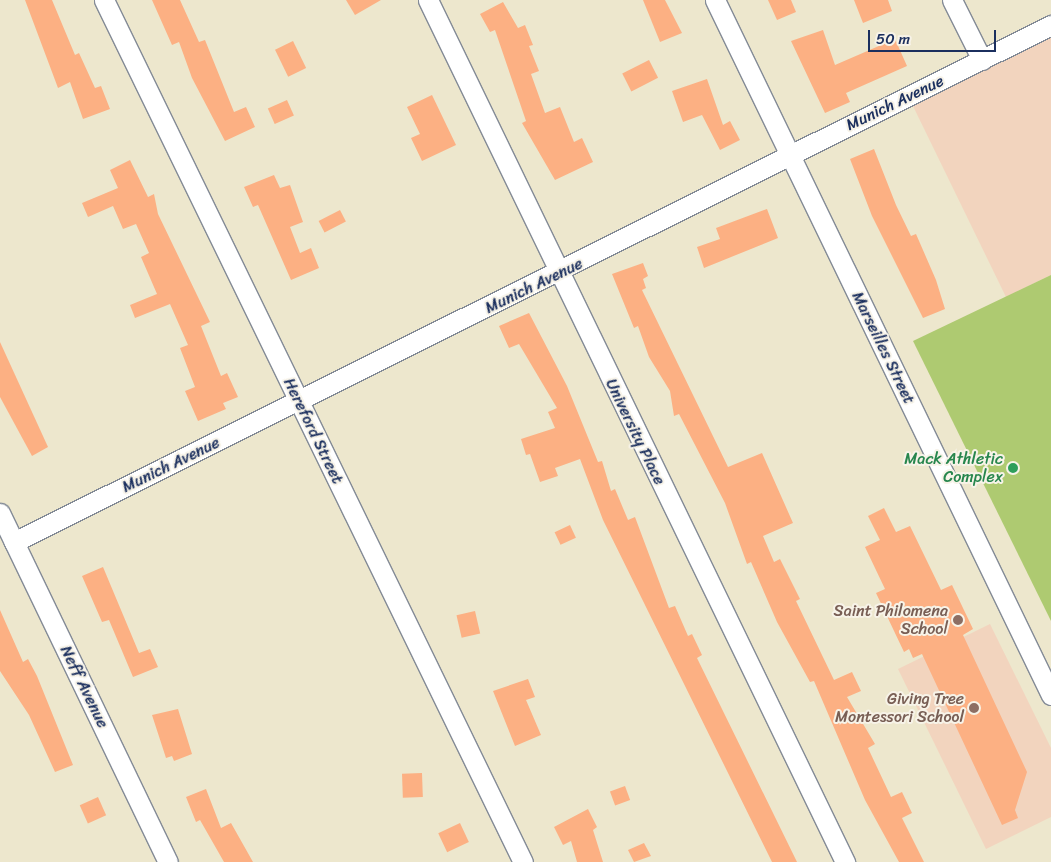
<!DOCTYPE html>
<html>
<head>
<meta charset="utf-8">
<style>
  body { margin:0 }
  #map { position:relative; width:1051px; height:862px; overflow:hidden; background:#ede7cd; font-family:Sriracha,sans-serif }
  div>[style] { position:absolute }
  .built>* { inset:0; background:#f2d4be }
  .green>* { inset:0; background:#aeca71 }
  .building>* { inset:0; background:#fcb083; transform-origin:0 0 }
  .roads { filter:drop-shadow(1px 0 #848b96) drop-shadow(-1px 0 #848b96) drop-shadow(0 1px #848b96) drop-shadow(0 -1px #848b96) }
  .street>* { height:19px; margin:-9.5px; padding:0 9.5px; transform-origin:9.5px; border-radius:9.5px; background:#fff }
  .dots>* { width:14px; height:14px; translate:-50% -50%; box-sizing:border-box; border:2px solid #f7f3e8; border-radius:50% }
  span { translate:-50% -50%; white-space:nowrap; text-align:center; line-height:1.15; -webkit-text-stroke:4px #f7f3e8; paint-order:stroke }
  .street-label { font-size:16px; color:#1b2f5e }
  .leisure-label { font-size:16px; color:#27864d }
  .right { translate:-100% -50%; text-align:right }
  .education-label { font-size:16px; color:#785e54 }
  .scale { position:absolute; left:868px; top:30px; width:128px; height:22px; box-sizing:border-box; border:2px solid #1b2f5e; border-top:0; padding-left:6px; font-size:15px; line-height:18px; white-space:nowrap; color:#1b2f5e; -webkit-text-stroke:4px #f7f3e8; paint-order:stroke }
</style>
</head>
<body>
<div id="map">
  <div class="built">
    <i style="clip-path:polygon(1051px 37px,1051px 275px,1006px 297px,912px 104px)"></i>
    <i style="clip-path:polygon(990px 624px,1051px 748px,1051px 817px,986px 849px,898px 669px)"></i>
  </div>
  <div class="green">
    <i style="clip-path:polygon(1051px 275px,1051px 621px,913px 341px)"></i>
  </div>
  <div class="building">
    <i style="clip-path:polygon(25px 0,52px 0,75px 55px,79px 53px,95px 88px,101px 86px,110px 109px,83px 119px,70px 82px,58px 88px)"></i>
    <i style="clip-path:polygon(152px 0,180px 0,199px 42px,205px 40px,234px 112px,246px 107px,255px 127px,225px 141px,192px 78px,179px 42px,172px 45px)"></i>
    <i style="clip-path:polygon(346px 0,381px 0,355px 15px)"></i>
    <i style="clip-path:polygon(643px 0,665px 0,682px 33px,660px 42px)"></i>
    <i style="clip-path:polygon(768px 0,791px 0,796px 12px,777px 20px)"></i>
    <i style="clip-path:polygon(854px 0,888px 0,892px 11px,863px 23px)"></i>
    <i style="clip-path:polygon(503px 2px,518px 28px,525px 25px,533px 45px,529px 46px,539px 71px,531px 74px,545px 113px,560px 107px,574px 142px,582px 138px,593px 162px,555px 180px,522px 123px,526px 121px,495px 30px,490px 32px,480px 14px)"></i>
    <i style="clip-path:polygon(823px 30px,835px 65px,895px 39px,907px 66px,846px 93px,850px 102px,825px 113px,791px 41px)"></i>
    <i style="left:293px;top:41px;width:30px;height:20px;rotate:64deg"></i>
    <i style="left:649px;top:60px;width:20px;height:30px;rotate:63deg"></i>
    <i style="clip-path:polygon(707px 79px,723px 125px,730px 121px,740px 140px,720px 150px,702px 115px,683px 122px,672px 91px)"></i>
    <i style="clip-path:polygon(432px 95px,456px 145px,422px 161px,411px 138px,420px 134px,407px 107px)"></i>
    <i style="left:287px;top:100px;width:17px;height:21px;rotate:66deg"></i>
    <i style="clip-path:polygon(874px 149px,896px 205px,911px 236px,916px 234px,936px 280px,945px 309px,923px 318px,872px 216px,850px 159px)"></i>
    <i style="clip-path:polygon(130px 160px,148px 197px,154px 194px,158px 214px,210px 322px,201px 326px,221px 376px,227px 373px,238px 397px,223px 403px,226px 409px,198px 421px,185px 391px,195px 387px,180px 348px,188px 345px,170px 304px,135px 318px,130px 305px,157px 294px,141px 257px,149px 253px,136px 224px,123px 229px,113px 206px,88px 217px,82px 203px,118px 188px,110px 170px)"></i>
    <i style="clip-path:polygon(274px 175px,280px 188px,290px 185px,303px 222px,290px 227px,300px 253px,311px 248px,319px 268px,291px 280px,258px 205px,253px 207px,244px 187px)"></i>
    <i style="clip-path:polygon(767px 209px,778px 238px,704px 268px,697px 247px,720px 239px,716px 228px)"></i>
    <i style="left:340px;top:210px;width:13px;height:24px;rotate:63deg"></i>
    <i style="clip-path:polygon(643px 263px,648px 276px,643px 279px,646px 288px,642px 290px,728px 467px,762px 453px,793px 523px,763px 536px,774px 562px,780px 559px,800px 599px,796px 601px,834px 680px,852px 672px,861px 691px,847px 697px,875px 744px,868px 748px,891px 797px,902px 792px,912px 813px,902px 818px,924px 862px,899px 862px,865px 800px,814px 681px,810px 682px,777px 622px,751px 562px,747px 564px,725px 503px,679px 414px,674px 416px,670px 391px,649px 357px,638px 326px,634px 328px,612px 274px)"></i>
    <i style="clip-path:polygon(529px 313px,567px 386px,598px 462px,602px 461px,611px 491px,615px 489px,628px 520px,635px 517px,669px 608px,675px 606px,688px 636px,692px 634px,702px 655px,697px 658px,797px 862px,772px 862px,603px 520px,580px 459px,555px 468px,558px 476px,540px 482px,530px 454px,526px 455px,521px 439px,555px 428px,548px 412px,557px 408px,519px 344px,509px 348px,499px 326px)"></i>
    <i style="clip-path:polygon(0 342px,48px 447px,32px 456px,0 397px)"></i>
    <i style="clip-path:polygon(884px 508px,896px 532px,910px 526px,941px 590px,952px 585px,973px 629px,963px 635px,1027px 772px,1015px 810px,1018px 818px,1002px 825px,922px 654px,913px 658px,909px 649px,904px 652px,876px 593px,885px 589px,865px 547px,880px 540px,868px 516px)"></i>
    <i style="left:570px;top:525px;width:14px;height:17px;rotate:65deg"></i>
    <i style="clip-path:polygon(103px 567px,139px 653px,150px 649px,158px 667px,133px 677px,109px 620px,102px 622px,82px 576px)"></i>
    <i style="clip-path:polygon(0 610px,23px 662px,28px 659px,37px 676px,73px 765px,55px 772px,29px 715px,0 671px)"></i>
    <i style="left:475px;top:611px;width:23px;height:19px;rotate:77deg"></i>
    <i style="clip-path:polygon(528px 679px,535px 697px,526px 700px,541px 735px,515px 746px,493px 691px)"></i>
    <i style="clip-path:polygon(178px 709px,192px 754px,174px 761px,172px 756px,166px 758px,152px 715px)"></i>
    <i style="left:422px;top:773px;width:24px;height:20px;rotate:88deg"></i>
    <i style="left:625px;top:786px;width:15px;height:16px;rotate:70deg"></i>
    <i style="clip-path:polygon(206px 789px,221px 828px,231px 823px,253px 862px,224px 862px,200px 820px,196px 822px,186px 797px)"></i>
    <i style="left:98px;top:797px;width:20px;height:20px;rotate:66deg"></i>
    <i style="clip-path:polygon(588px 809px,597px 827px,593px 830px,603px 862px,577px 862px,571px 841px,563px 845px,554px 827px)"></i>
    <i style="left:460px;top:823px;width:21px;height:24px;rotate:65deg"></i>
    <i style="clip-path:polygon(644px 843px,651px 856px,634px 862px,628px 850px)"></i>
  </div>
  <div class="roads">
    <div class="street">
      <i style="left:104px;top:0;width:958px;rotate:64.08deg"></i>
      <i style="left:428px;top:0;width:958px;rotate:64.18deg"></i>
      <i style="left:715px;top:0;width:772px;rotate:64.2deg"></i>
      <i style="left:952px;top:0;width:67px;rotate:63.4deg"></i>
      <i style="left:0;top:513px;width:387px;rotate:64.3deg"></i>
      <i style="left:14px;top:542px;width:1159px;rotate:-26.5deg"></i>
    </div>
  </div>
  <div class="dots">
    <i style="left:1013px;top:468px;background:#2e9e5b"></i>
    <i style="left:958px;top:620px;background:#8d6e63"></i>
    <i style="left:974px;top:708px;background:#8d6e63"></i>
  </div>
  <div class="street-label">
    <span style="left:895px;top:103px;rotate:-26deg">Munich Avenue</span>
    <span style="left:534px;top:286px;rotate:-26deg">Munich Avenue</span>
    <span style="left:883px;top:348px;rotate:64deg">Marseilles Street</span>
    <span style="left:313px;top:431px;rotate:64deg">Hereford Street</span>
    <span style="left:635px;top:432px;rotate:64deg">University Place</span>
    <span style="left:171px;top:465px;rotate:-26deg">Munich Avenue</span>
    <span style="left:84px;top:687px;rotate:64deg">Neff Avenue</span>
  </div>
  <div class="leisure-label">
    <span class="right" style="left:1003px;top:468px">Mack Athletic<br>Complex</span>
  </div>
  <div class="education-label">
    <span class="right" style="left:948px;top:620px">Saint Philomena<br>School</span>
    <span class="right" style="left:964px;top:708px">Giving Tree<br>Montessori School</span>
  </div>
  <div class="scale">50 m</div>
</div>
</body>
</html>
